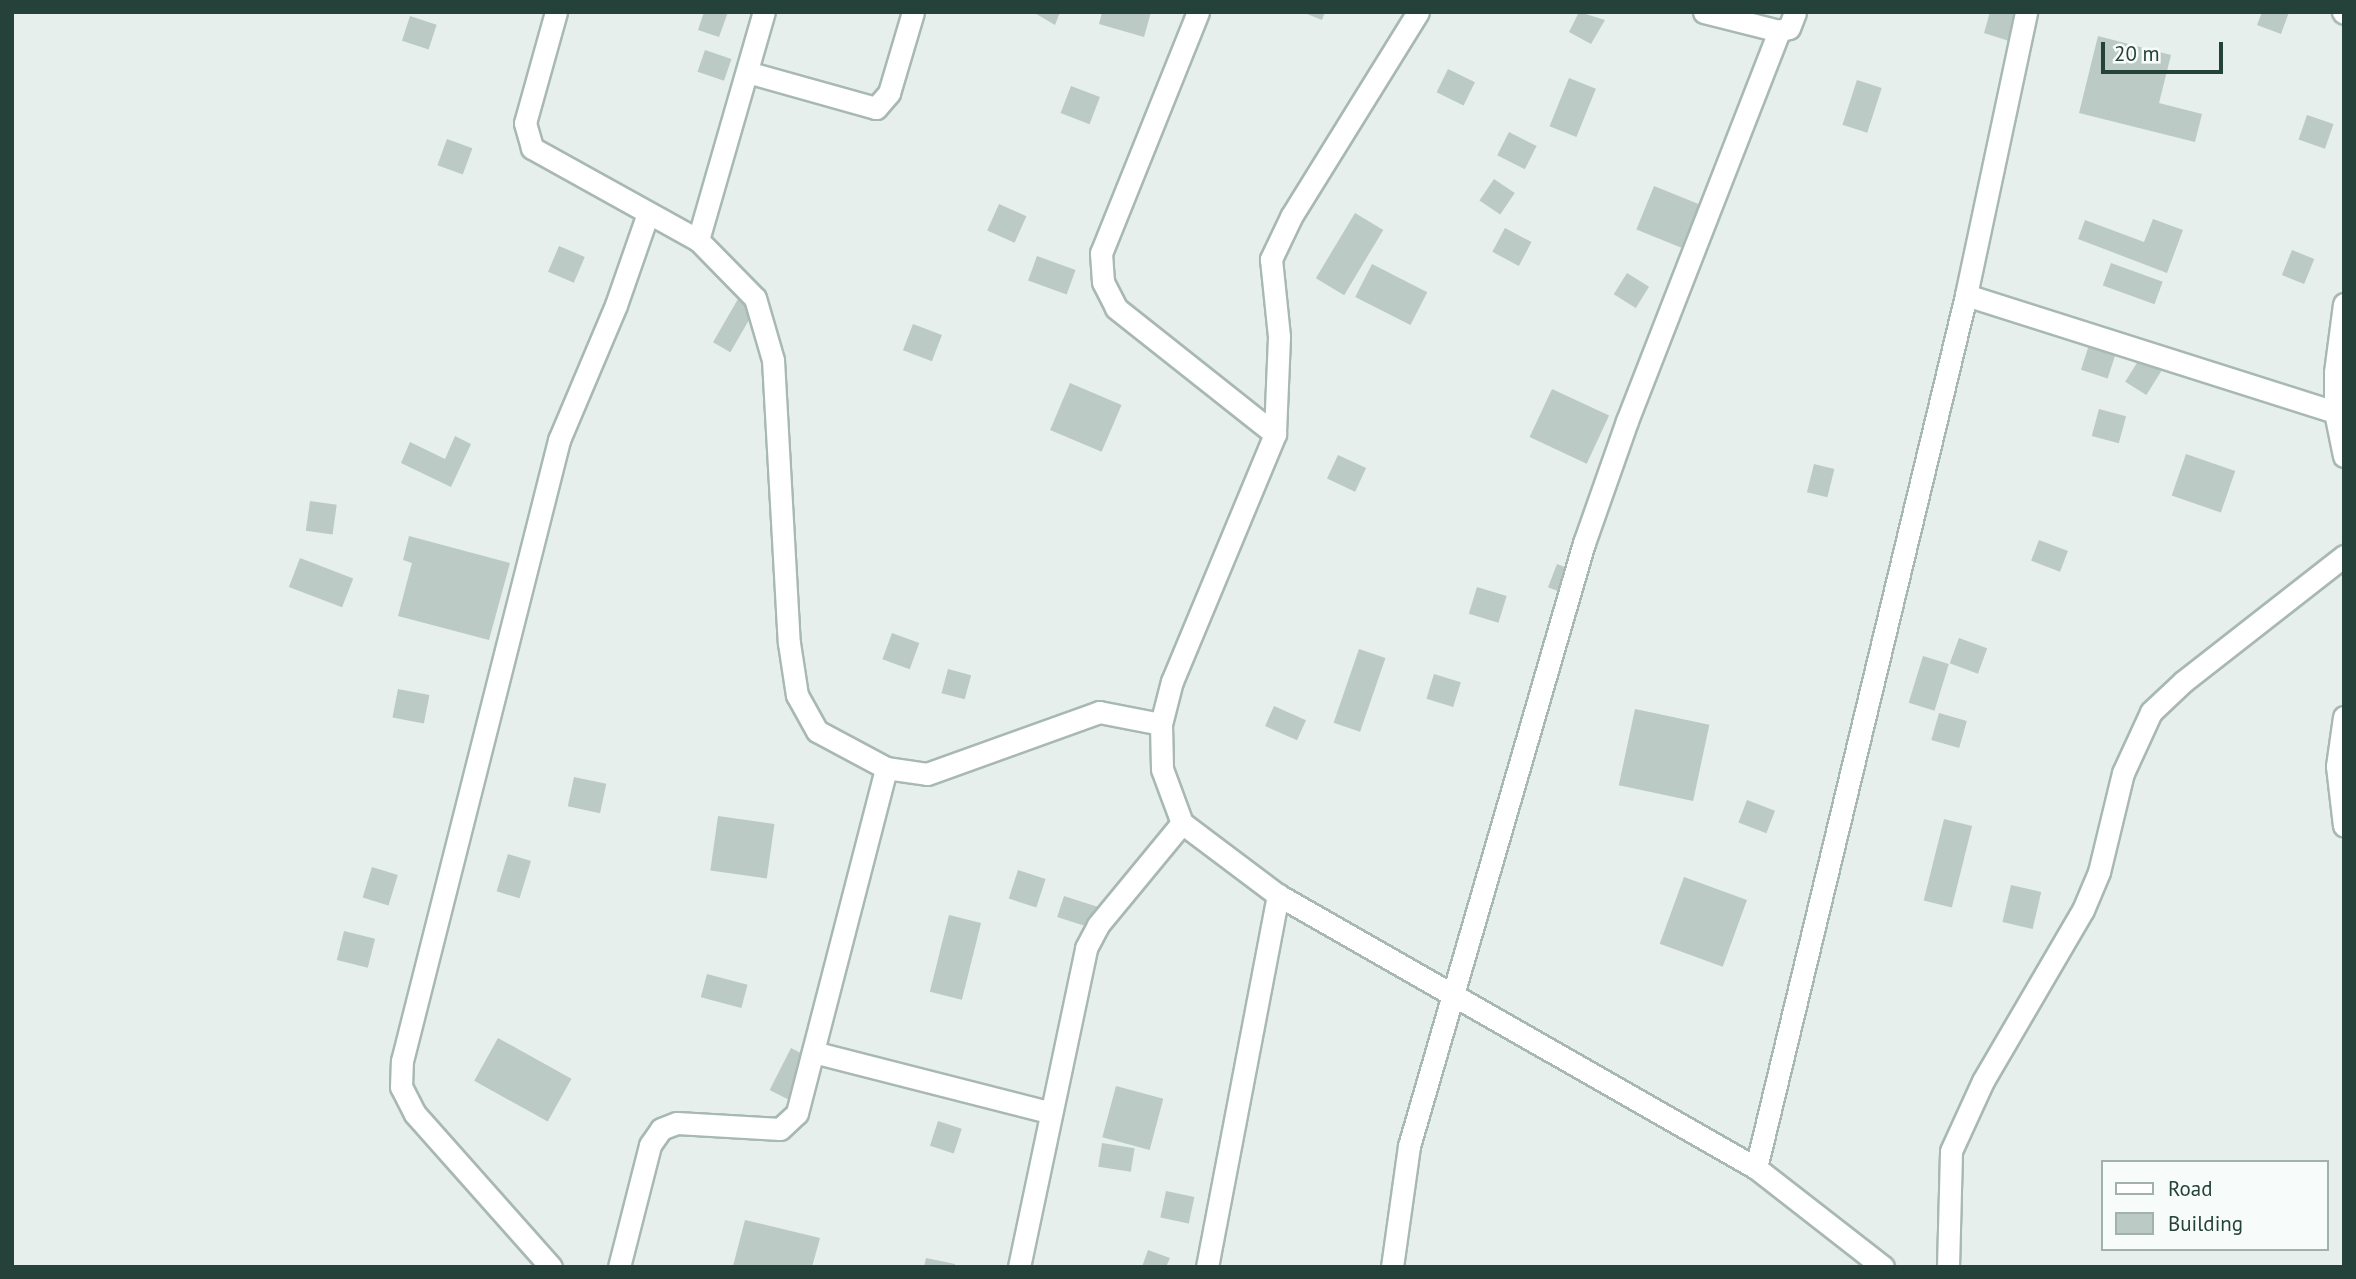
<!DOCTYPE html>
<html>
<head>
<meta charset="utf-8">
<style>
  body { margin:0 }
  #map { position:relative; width:2356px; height:1279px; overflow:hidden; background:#e6efeb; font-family:"PT Sans",sans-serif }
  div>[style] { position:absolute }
  .building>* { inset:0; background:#bbcac4; transform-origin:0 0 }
  .roads { filter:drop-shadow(2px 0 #a8b8b2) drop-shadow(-2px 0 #a8b8b2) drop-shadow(0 2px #a8b8b2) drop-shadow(0 -2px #a8b8b2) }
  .minor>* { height:21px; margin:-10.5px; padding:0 10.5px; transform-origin:10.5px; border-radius:10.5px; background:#fff }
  span { translate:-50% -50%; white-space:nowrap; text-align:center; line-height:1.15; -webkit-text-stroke:6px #f7fbf9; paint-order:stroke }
  .frame { position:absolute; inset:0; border:14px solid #24423a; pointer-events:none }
  .legend { position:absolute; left:2101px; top:1160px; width:228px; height:91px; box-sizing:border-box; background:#f7fbf9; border:2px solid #a3b1ad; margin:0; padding:9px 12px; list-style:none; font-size:21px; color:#24423a }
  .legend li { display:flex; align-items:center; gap:14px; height:35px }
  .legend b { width:35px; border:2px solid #a3b1ad }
  .scale { position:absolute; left:2101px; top:42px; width:122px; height:32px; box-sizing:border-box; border:4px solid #24423a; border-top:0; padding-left:9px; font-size:21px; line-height:24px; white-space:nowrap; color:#24423a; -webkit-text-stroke:5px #f7fbf9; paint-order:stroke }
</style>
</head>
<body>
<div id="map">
  <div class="building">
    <i style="clip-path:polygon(704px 12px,728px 12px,719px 37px,698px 30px)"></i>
    <i style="clip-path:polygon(1033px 12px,1060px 12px,1055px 25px)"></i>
    <i style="clip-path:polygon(1102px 12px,1151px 12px,1144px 37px,1099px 24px)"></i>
    <i style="clip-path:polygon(1302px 12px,1325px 12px,1322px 20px)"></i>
    <i style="clip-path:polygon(1579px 12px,1605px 20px,1591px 44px,1569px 32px)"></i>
    <i style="clip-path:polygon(1990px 12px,2018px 12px,2009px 41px,1984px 33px)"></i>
    <i style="clip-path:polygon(2262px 12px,2289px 12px,2281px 34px,2257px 25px)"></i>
    <i style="left:410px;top:16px;width:28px;height:26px;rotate:18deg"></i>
    <i style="clip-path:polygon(2098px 36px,2171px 55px,2159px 103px,2202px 114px,2195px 142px,2079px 113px)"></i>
    <i style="left:705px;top:50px;width:28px;height:23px;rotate:19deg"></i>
    <i style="left:1448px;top:69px;width:30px;height:26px;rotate:26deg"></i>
    <i style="left:1569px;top:78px;width:29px;height:52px;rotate:22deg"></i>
    <i style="left:1857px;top:80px;width:26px;height:47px;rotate:18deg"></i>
    <i style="left:1071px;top:86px;width:31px;height:29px;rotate:21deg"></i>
    <i style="left:2307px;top:115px;width:28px;height:26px;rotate:19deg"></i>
    <i style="left:1509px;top:132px;width:31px;height:26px;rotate:27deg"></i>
    <i style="left:447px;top:139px;width:27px;height:28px;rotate:20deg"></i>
    <i style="left:1494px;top:179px;width:25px;height:26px;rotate:34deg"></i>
    <i style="left:1654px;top:186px;width:72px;height:47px;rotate:22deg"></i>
    <i style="left:999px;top:204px;width:30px;height:29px;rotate:24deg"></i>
    <i style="left:1355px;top:213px;width:33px;height:76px;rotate:31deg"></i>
    <i style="clip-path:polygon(2153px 219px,2183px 230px,2167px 273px,2078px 239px,2085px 220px,2144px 242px)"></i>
    <i style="left:1505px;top:228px;width:30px;height:27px;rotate:28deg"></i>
    <i style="left:559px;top:246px;width:28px;height:28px;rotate:23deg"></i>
    <i style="left:2292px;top:250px;width:24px;height:27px;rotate:22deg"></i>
    <i style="left:1037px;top:256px;width:41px;height:26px;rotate:20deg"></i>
    <i style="left:2111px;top:263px;width:55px;height:24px;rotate:20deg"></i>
    <i style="left:1372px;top:264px;width:62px;height:37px;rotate:27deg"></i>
    <i style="left:1627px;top:273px;width:26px;height:25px;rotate:32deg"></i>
    <i style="left:738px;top:299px;width:20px;height:50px;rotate:30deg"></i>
    <i style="left:913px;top:324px;width:31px;height:28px;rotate:21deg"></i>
    <i style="left:2089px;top:345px;width:28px;height:26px;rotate:18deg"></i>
    <i style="left:2140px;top:358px;width:25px;height:28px;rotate:32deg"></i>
    <i style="left:1070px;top:383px;width:56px;height:51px;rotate:23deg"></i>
    <i style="left:1552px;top:389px;width:63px;height:53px;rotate:25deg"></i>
    <i style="left:2099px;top:409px;width:28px;height:28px;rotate:15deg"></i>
    <i style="clip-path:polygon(455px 436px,471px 444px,451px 487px,401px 463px,410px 442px,445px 459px)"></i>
    <i style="left:2186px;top:454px;width:52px;height:44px;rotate:19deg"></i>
    <i style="left:1338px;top:455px;width:31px;height:26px;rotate:25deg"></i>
    <i style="left:1814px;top:464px;width:21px;height:29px;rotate:14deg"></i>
    <i style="left:310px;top:501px;width:27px;height:30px;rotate:8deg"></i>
    <i style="clip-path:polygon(409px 536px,510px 563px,489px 640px,398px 616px,412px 563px,403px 560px)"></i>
    <i style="left:2039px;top:540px;width:31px;height:22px;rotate:21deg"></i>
    <i style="left:300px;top:558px;width:57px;height:31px;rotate:21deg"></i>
    <i style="left:1557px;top:564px;width:22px;height:25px;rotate:21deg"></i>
    <i style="left:1477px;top:587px;width:31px;height:28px;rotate:17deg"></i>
    <i style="left:892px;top:633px;width:29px;height:28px;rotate:20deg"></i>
    <i style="left:1959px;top:638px;width:30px;height:27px;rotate:20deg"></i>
    <i style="left:1359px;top:649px;width:28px;height:78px;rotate:19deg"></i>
    <i style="left:1923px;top:656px;width:27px;height:49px;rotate:17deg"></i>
    <i style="left:948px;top:669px;width:24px;height:25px;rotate:15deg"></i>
    <i style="left:1434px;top:674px;width:28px;height:26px;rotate:17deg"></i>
    <i style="left:398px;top:689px;width:32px;height:29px;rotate:11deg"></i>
    <i style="left:1274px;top:706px;width:35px;height:22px;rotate:24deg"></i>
    <i style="left:1635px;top:709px;width:76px;height:78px;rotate:12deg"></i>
    <i style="left:1939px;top:713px;width:29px;height:28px;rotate:16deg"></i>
    <i style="left:574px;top:777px;width:33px;height:30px;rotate:12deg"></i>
    <i style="left:1747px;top:800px;width:30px;height:24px;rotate:21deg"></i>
    <i style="left:718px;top:816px;width:57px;height:55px;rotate:8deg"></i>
    <i style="left:1944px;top:819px;width:29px;height:84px;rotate:14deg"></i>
    <i style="left:508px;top:854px;width:24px;height:39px;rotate:17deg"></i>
    <i style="left:372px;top:867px;width:27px;height:32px;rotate:17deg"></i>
    <i style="left:1018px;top:870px;width:29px;height:30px;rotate:18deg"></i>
    <i style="left:1684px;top:877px;width:67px;height:71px;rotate:20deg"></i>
    <i style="left:2011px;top:885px;width:31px;height:38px;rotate:13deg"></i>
    <i style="left:1064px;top:896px;width:44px;height:22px;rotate:18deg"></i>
    <i style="left:949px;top:915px;width:33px;height:79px;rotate:14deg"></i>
    <i style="left:344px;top:931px;width:32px;height:30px;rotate:14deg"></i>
    <i style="left:707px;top:974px;width:42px;height:24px;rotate:15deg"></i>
    <i style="left:498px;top:1038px;width:84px;height:49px;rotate:29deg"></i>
    <i style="left:791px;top:1048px;width:27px;height:47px;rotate:27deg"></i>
    <i style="left:1116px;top:1086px;width:49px;height:53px;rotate:15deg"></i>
    <i style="left:938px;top:1121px;width:25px;height:26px;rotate:18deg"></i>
    <i style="left:1102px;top:1143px;width:33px;height:24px;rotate:9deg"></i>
    <i style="left:1166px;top:1191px;width:29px;height:27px;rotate:12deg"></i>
    <i style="clip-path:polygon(745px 1220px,820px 1238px,812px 1267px,733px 1266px)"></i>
    <i style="clip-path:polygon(1148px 1250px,1170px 1258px,1166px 1267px,1142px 1267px)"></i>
    <i style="clip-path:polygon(926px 1258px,955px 1264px,955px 1267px,924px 1267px)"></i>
  </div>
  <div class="roads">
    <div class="minor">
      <i style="left:556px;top:12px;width:115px;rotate:105.6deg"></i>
      <i style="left:525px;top:123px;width:26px;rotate:74deg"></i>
      <i style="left:532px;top:148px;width:190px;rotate:29deg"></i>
      <i style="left:698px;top:240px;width:81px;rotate:45.5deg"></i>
      <i style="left:755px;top:298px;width:65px;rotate:73.8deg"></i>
      <i style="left:773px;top:360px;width:283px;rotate:86.8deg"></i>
      <i style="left:789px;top:643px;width:53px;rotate:81.3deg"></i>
      <i style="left:797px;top:695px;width:41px;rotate:60.9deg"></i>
      <i style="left:817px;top:731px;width:78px;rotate:28.2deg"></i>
      <i style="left:886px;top:768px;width:41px;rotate:8.3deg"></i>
      <i style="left:927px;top:774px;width:183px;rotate:-19.8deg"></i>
      <i style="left:1099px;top:712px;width:63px;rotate:11deg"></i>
      <i style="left:1198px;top:12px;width:260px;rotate:111.9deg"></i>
      <i style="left:1101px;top:253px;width:29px;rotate:86deg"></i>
      <i style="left:1103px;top:282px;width:29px;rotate:63deg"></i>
      <i style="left:1116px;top:308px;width:203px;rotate:38.4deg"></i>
      <i style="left:1418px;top:12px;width:241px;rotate:121.8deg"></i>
      <i style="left:1291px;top:217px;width:47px;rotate:115.5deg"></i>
      <i style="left:1271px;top:259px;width:78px;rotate:84.1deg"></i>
      <i style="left:1279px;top:337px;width:97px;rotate:92.4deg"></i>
      <i style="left:1275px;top:434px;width:268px;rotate:112.6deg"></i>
      <i style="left:1172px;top:681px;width:44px;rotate:104.3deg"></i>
      <i style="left:1161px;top:724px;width:45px;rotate:88.7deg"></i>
      <i style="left:1162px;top:769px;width:58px;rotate:69.7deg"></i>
      <i style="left:1182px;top:823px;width:120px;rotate:36.9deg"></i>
      <i style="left:1278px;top:895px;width:550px;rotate:29.73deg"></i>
      <i style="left:1756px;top:1168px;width:161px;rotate:37.9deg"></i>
      <i style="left:1704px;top:12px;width:77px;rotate:14.2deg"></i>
      <i style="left:1779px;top:31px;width:10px;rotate:-17deg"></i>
      <i style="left:1789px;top:28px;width:17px;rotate:-69deg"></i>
      <i style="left:2343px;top:12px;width:1px;rotate:45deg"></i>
      <i style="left:747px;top:72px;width:134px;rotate:15.6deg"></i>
      <i style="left:876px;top:108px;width:20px;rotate:-49deg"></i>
      <i style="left:889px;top:93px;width:84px;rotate:-73.5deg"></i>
      <i style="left:698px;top:240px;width:237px;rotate:-73.9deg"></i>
      <i style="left:1966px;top:295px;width:387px;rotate:17.6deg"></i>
      <i style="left:2344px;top:304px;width:69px;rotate:97.5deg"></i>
      <i style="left:2335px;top:372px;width:40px;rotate:90deg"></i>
      <i style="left:2335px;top:412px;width:45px;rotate:78.4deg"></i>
      <i style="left:2344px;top:717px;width:49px;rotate:98.1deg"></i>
      <i style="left:2337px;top:766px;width:60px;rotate:83.3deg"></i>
      <i style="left:813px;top:1052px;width:244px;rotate:14.3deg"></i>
      <i style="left:1756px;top:1168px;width:898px;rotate:-76.47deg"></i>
      <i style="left:1966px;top:295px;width:289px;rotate:-78deg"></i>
      <i style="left:551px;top:1267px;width:205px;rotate:-131.6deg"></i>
      <i style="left:415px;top:1114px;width:30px;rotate:-117deg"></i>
      <i style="left:401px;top:1087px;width:26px;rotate:-88deg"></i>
      <i style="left:402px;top:1061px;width:641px;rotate:-75.81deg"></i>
      <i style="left:559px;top:440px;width:147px;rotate:-67.1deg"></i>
      <i style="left:616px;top:305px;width:97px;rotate:-70.8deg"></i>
      <i style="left:619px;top:1267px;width:126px;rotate:-75.7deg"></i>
      <i style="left:650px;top:1145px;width:19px;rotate:-55deg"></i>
      <i style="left:661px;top:1129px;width:17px;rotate:-21deg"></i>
      <i style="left:677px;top:1123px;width:103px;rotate:3.3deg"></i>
      <i style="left:780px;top:1129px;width:23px;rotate:-43deg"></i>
      <i style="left:797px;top:1113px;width:356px;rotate:-75.5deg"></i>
      <i style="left:1019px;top:1267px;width:326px;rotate:-78.1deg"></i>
      <i style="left:1086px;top:948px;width:26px;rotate:-62deg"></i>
      <i style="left:1098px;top:925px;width:132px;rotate:-50.5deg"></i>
      <i style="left:1207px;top:1267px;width:379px;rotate:-79.2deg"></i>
      <i style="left:1392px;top:1267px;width:122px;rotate:-82deg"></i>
      <i style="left:1409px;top:1146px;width:628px;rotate:-73.82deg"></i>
      <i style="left:1584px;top:543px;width:129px;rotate:-70.6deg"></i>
      <i style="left:1627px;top:421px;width:419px;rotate:-68.7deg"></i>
      <i style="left:1948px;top:1267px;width:116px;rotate:-88.5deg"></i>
      <i style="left:1951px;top:1151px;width:77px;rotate:-65.4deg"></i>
      <i style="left:1983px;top:1081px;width:198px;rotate:-59.7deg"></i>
      <i style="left:2083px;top:910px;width:41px;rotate:-67.2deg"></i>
      <i style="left:2099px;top:872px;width:102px;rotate:-76.4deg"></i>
      <i style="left:2123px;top:773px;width:67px;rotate:-65.3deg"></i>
      <i style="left:2151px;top:712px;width:45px;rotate:-43.2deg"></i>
      <i style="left:2184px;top:681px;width:203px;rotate:-38deg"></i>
    </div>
  </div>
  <div class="frame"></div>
  <ul class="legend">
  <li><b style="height:9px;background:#fff"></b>Road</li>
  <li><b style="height:19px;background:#bbcac4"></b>Building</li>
  </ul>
  <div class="scale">20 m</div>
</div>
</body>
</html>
